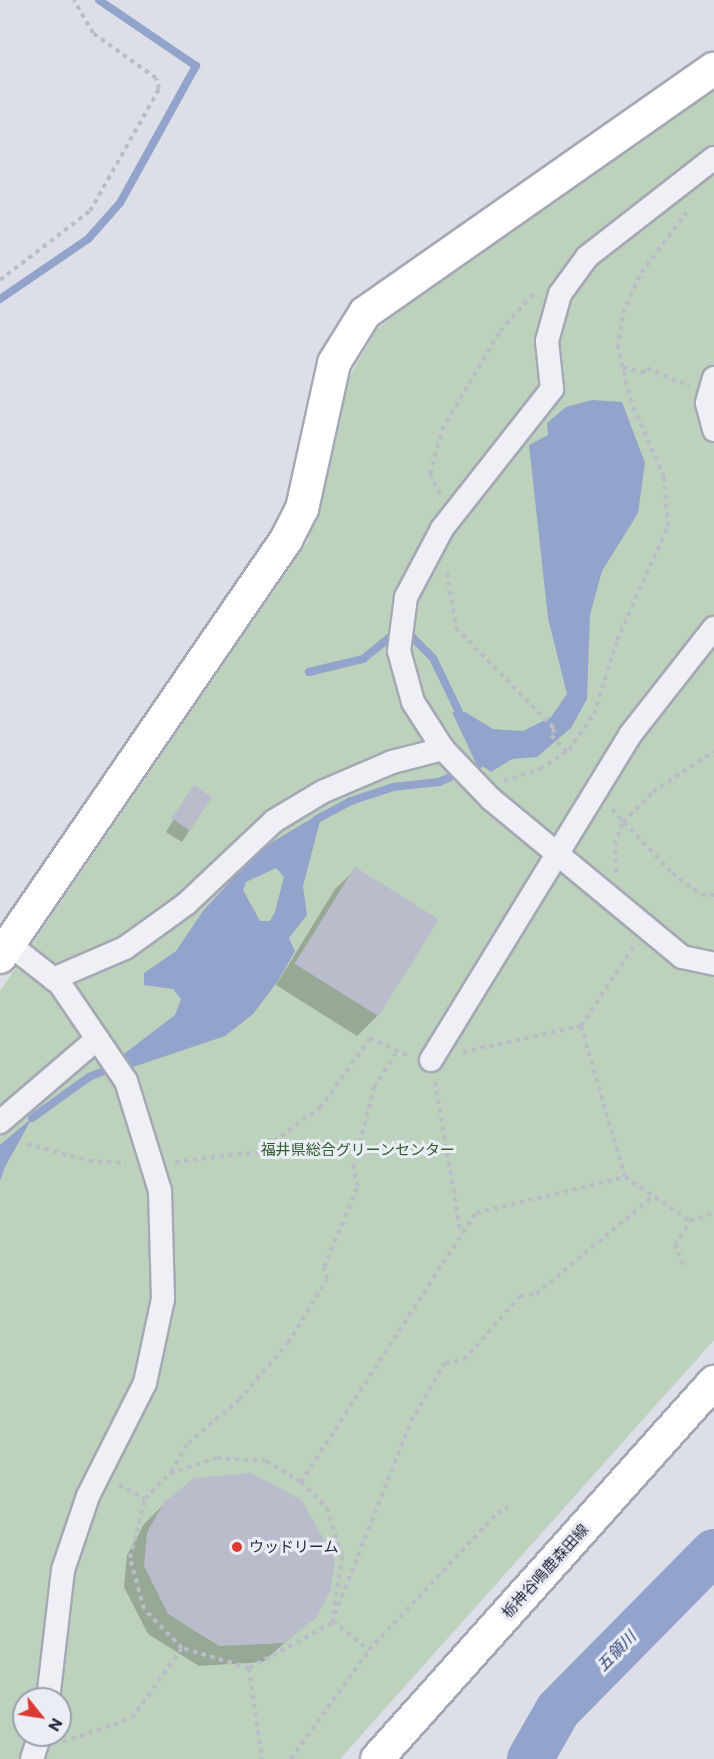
<!DOCTYPE html>
<html>
<head>
<meta charset="utf-8">
<style>
  body { margin:0 }
  #map { position:relative; width:714px; height:1759px; overflow:hidden; background:#dcdee8; font-family:Commissioner,"Noto Sans JP",sans-serif }
  div>[style] { position:absolute }
  .green>* { inset:0; background:#bdd2bc }
  .water>* { inset:0; background:#92a3cc }
  .shadow>* { inset:0; background:#0003; transform-origin:0 0 }
  .stream>* { height:8px; margin:-4px; padding:0 4px; transform-origin:4px; border-radius:4px; background:#92a3cc }
  .river>* { height:46px; margin:-23px; padding:0 23px; transform-origin:23px; border-radius:23px; background:#92a3cc }
  .building>* { inset:0; background:#b8bccb; transform-origin:0 0 }
  .path>* { height:4px; margin-top:-2px; transform-origin:0; background:repeating-linear-gradient(90deg,#babcc6 0 4.5px,transparent 0 9px) }
  .roads { filter:drop-shadow(2px 0 #a5a8b5) drop-shadow(-2px 0 #a5a8b5) drop-shadow(0 2px #a5a8b5) drop-shadow(0 -2px #a5a8b5) }
  .street>* { height:22px; margin:-11px; padding:0 11px; transform-origin:11px; border-radius:11px; background:#eff0f6 }
  .secondary>* { height:32px; margin:-16px; padding:0 16px; transform-origin:16px; border-radius:16px; background:#fff }
  .dots>* { width:16px; height:16px; translate:-50% -50%; box-sizing:border-box; border:3px solid #ebedf5; border-radius:50% }
  span { translate:-50% -50%; white-space:nowrap; text-align:center; line-height:1.15; -webkit-text-stroke:6px #ebedf5; paint-order:stroke }
  .park-label { font-size:15px; color:#305c30 }
  .poi-label { font-size:15px; color:#24293f }
  .left { translate:0 -50%; text-align:left }
  .street-label { font-size:15px; color:#24293f }
  .water-label { font-size:16px; color:#2b3e76; font-style:italic }
  .north { position:absolute; left:12px; top:1687px; width:60px; height:60px; box-sizing:border-box; background:#ebedf5; border:2px solid #9b9fac; border-radius:50%; rotate:120deg; font-size:16px; font-weight:700; line-height:24px; text-align:center; color:#24293f }
  .north::after { content:''; display:block; margin:auto; width:21px; height:27px; background:#db3a33; clip-path:polygon(50% 0,100% 100%,50% 72%,0 100%) }
</style>
</head>
<body>
<div id="map">
  <div class="green">
    <i style="clip-path:polygon(evenodd,714px 89px,714px 1340px,340px 1759px,0 1759px,0 991px,308px 541px,350px 376px,377px 329px,449px 271px,714px 89px,24px 1699px,60px 1699px,60px 1735px,24px 1735px,24px 1699px)"></i>
  </div>
  <div class="water">
    <i style="clip-path:polygon(592px 400px,622px 402px,645px 463px,638px 513px,602px 571px,590px 615px,587px 699px,571px 728px,537px 757px,512px 759px,491px 772px,475px 761px,452px 712px,465px 712px,493px 729px,523px 731px,551px 717px,567px 694px,548px 618px,529px 445px,548px 435px,547px 423px,566px 407px)"></i>
    <i style="clip-path:polygon(evenodd,314px 817px,320px 821px,303px 886px,307px 915px,289px 938px,295px 951px,278px 981px,253px 1014px,225px 1036px,127px 1069px,120px 1057px,175px 1015px,181px 999px,173px 989px,144px 985px,144px 973px,176px 951px,203px 911px,259px 850px,314px 817px,276px 868px,284px 877px,275px 912px,270px 921px,260px 921px,243px 890px,246px 882px,276px 868px)"></i>
    <i style="clip-path:polygon(32px 1118px,5px 1167px,0 1181px,0 1145px)"></i>
  </div>
  <div class="shadow">
    <i style="left:194px;top:787px;width:19px;height:53px;rotate:32deg"></i>
    <i style="clip-path:polygon(356px 869px,437px 920px,378px 1015px,357px 1036px,276px 985px,335px 889px)"></i>
    <i style="clip-path:polygon(165px 1503px,315px 1616px,263px 1662px,199px 1666px,148px 1634px,124px 1587px,127px 1555px,144px 1524px)"></i>
  </div>
  <div class="stream">
    <i style="left:0;top:299px;width:107px;rotate:-34.3deg"></i>
    <i style="left:88px;top:239px;width:48px;rotate:-48.4deg"></i>
    <i style="left:120px;top:203px;width:157px;rotate:-61deg"></i>
    <i style="left:196px;top:66px;width:117px;rotate:-145.8deg"></i>
    <i style="left:309px;top:672px;width:56px;rotate:-13.5deg"></i>
    <i style="left:363px;top:659px;width:35px;rotate:-39deg"></i>
    <i style="left:390px;top:637px;width:23px;rotate:2deg"></i>
    <i style="left:413px;top:638px;width:28px;rotate:45deg"></i>
    <i style="left:433px;top:658px;width:60px;rotate:64.3deg"></i>
    <i style="left:317px;top:819px;width:38px;rotate:-28deg"></i>
    <i style="left:351px;top:801px;width:44px;rotate:-18.4deg"></i>
    <i style="left:393px;top:787px;width:46px;rotate:-6.2deg"></i>
    <i style="left:439px;top:782px;width:45px;rotate:-23.7deg"></i>
    <i style="left:32px;top:1118px;width:70px;rotate:-35.7deg"></i>
    <i style="left:89px;top:1077px;width:27px;rotate:-22deg"></i>
  </div>
  <div class="river">
    <i style="left:530px;top:1759px;width:56px;rotate:-60.3deg"></i>
    <i style="left:558px;top:1710px;width:222px;rotate:-45.4deg"></i>
  </div>
  <div class="building">
    <i style="left:194px;top:785px;width:22px;height:40px;rotate:34deg"></i>
    <i style="left:355px;top:867px;width:99px;height:114px;rotate:32deg"></i>
    <i style="clip-path:polygon(251px 1473px,302px 1500px,335px 1560px,331px 1589px,317px 1617px,285px 1643px,219px 1646px,168px 1614px,144px 1566px,147px 1533px,164px 1502px,194px 1478px)"></i>
  </div>
  <div class="path">
    <i style="left:0;top:280px;width:113px;rotate:-37.5deg"></i>
    <i style="left:90px;top:211px;width:140px;rotate:-60.5deg"></i>
    <i style="left:159px;top:89px;width:11px;rotate:-105deg"></i>
    <i style="left:156px;top:78px;width:77px;rotate:-144.5deg"></i>
    <i style="left:93px;top:33px;width:38px;rotate:-120deg"></i>
    <i style="left:623px;top:367px;width:20px;rotate:18deg"></i>
    <i style="left:642px;top:373px;width:7px;rotate:-45deg"></i>
    <i style="left:647px;top:368px;width:46px;rotate:23.2deg"></i>
    <i style="left:440px;top:494px;width:22px;rotate:-117deg"></i>
    <i style="left:430px;top:474px;width:46px;rotate:-74.7deg"></i>
    <i style="left:442px;top:430px;width:115px;rotate:-59.6deg"></i>
    <i style="left:500px;top:331px;width:52px;rotate:-48.1deg"></i>
    <i style="left:447px;top:573px;width:56px;rotate:80.7deg"></i>
    <i style="left:456px;top:628px;width:141px;rotate:45.6deg"></i>
    <i style="left:555px;top:729px;width:7px;rotate:124deg"></i>
    <i style="left:551px;top:735px;width:23px;rotate:47deg"></i>
    <i style="left:504px;top:781px;width:38px;rotate:-18deg"></i>
    <i style="left:540px;top:769px;width:35px;rotate:-33deg"></i>
    <i style="left:569px;top:750px;width:44px;rotate:-55.2deg"></i>
    <i style="left:594px;top:714px;width:77px;rotate:-72.7deg"></i>
    <i style="left:617px;top:640px;width:125px;rotate:-65.9deg"></i>
    <i style="left:668px;top:526px;width:49px;rotate:-94.7deg"></i>
    <i style="left:664px;top:477px;width:82px;rotate:-113.7deg"></i>
    <i style="left:631px;top:402px;width:56px;rotate:-103.5deg"></i>
    <i style="left:618px;top:348px;width:35px;rotate:-82deg"></i>
    <i style="left:623px;top:313px;width:44px;rotate:-65.8deg"></i>
    <i style="left:641px;top:273px;width:76px;rotate:-53deg"></i>
    <i style="left:612px;top:809px;width:88px;rotate:46.8deg"></i>
    <i style="left:672px;top:873px;width:36px;rotate:37deg"></i>
    <i style="left:701px;top:895px;width:13px"></i>
    <i style="left:616px;top:872px;width:27px;rotate:-92deg"></i>
    <i style="left:615px;top:845px;width:24px;rotate:-71deg"></i>
    <i style="left:623px;top:822px;width:42px;rotate:-45deg"></i>
    <i style="left:653px;top:792px;width:73px;rotate:-33.9deg"></i>
    <i style="left:581px;top:1026px;width:96px;rotate:-56.5deg"></i>
    <i style="left:463px;top:1052px;width:121px;rotate:-12.4deg"></i>
    <i style="left:581px;top:1026px;width:157px;rotate:73.8deg"></i>
    <i style="left:435px;top:1082px;width:154px;rotate:80.3deg"></i>
    <i style="left:27px;top:1144px;width:64px;rotate:15.3deg"></i>
    <i style="left:89px;top:1161px;width:37px;rotate:3deg"></i>
    <i style="left:175px;top:1162px;width:85px;rotate:-6.8deg"></i>
    <i style="left:259px;top:1152px;width:75px;rotate:-35.8deg"></i>
    <i style="left:320px;top:1108px;width:86px;rotate:-54.5deg"></i>
    <i style="left:370px;top:1038px;width:43px;rotate:24.8deg"></i>
    <i style="left:683px;top:1265px;width:22px;rotate:-112deg"></i>
    <i style="left:675px;top:1245px;width:28px;rotate:-58deg"></i>
    <i style="left:217px;top:1458px;width:49px;rotate:3.5deg"></i>
    <i style="left:266px;top:1461px;width:41px;rotate:31deg"></i>
    <i style="left:301px;top:1482px;width:37px;rotate:45deg"></i>
    <i style="left:327px;top:1508px;width:50px;rotate:72.6deg"></i>
    <i style="left:342px;top:1556px;width:68px;rotate:98.5deg"></i>
    <i style="left:332px;top:1623px;width:94px;rotate:151.5deg"></i>
    <i style="left:249px;top:1668px;width:70px;rotate:-163.4deg"></i>
    <i style="left:182px;top:1648px;width:54px;rotate:-134.3deg"></i>
    <i style="left:144px;top:1609px;width:53px;rotate:-105.4deg"></i>
    <i style="left:130px;top:1558px;width:61px;rotate:-75.7deg"></i>
    <i style="left:145px;top:1499px;width:36px;rotate:-46deg"></i>
    <i style="left:170px;top:1473px;width:49px;rotate:-17.7deg"></i>
    <i style="left:171px;top:1472px;width:34px;rotate:-60deg"></i>
    <i style="left:188px;top:1443px;width:67px;rotate:-40.1deg"></i>
    <i style="left:239px;top:1400px;width:75px;rotate:-49.3deg"></i>
    <i style="left:288px;top:1343px;width:75px;rotate:-58.6deg"></i>
    <i style="left:327px;top:1279px;width:12px;rotate:-104deg"></i>
    <i style="left:324px;top:1267px;width:88px;rotate:-67.2deg"></i>
    <i style="left:358px;top:1186px;width:18px;rotate:-106deg"></i>
    <i style="left:353px;top:1169px;width:85px;rotate:-75.6deg"></i>
    <i style="left:374px;top:1087px;width:40px;rotate:-57.1deg"></i>
    <i style="left:301px;top:1482px;width:321px;rotate:-57deg"></i>
    <i style="left:476px;top:1213px;width:153px;rotate:-13.6deg"></i>
    <i style="left:625px;top:1177px;width:78px;rotate:34.1deg"></i>
    <i style="left:690px;top:1221px;width:25px;rotate:-18deg"></i>
    <i style="left:119px;top:1485px;width:30px;rotate:28deg"></i>
    <i style="left:335px;top:1614px;width:207px;rotate:-68.5deg"></i>
    <i style="left:411px;top:1421px;width:67px;rotate:-59.6deg"></i>
    <i style="left:445px;top:1363px;width:19px;rotate:-9deg"></i>
    <i style="left:464px;top:1360px;width:85px;rotate:-48.8deg"></i>
    <i style="left:520px;top:1296px;width:16px;rotate:-7deg"></i>
    <i style="left:536px;top:1294px;width:153px;rotate:-39.9deg"></i>
    <i style="left:333px;top:1621px;width:46px;rotate:38.9deg"></i>
    <i style="left:249px;top:1668px;width:92px;rotate:81.9deg"></i>
    <i style="left:63px;top:1742px;width:73px;rotate:-19.2deg"></i>
    <i style="left:132px;top:1718px;width:86px;rotate:-54.5deg"></i>
    <i style="left:291px;top:1759px;width:134px;rotate:-54.4deg"></i>
    <i style="left:369px;top:1650px;width:187px;rotate:-46.9deg"></i>
    <i style="left:497px;top:1513px;width:12px;rotate:-24deg"></i>
  </div>
  <div class="roads">
    <div class="street">
      <i style="left:714px;top:158px;width:161px;rotate:142.1deg"></i>
      <i style="left:587px;top:257px;width:46px;rotate:126.1deg"></i>
      <i style="left:560px;top:294px;width:49px;rotate:105.5deg"></i>
      <i style="left:547px;top:341px;width:48px;rotate:84.1deg"></i>
      <i style="left:552px;top:389px;width:178px;rotate:128.2deg"></i>
      <i style="left:442px;top:529px;width:77px;rotate:117.9deg"></i>
      <i style="left:406px;top:597px;width:54px;rotate:97.4deg"></i>
      <i style="left:399px;top:651px;width:53px;rotate:74.6deg"></i>
      <i style="left:413px;top:702px;width:56px;rotate:57.4deg"></i>
      <i style="left:443px;top:749px;width:69px;rotate:46.2deg"></i>
      <i style="left:491px;top:799px;width:248px;rotate:39.6deg"></i>
      <i style="left:682px;top:957px;width:33px;rotate:12deg"></i>
      <i style="left:714px;top:378px;width:26px;rotate:106deg"></i>
      <i style="left:707px;top:403px;width:28px;rotate:75deg"></i>
      <i style="left:9px;top:944px;width:65px;rotate:38.1deg"></i>
      <i style="left:60px;top:984px;width:117px;rotate:55.8deg"></i>
      <i style="left:126px;top:1081px;width:115px;rotate:72.8deg"></i>
      <i style="left:160px;top:1191px;width:108px;rotate:88.4deg"></i>
      <i style="left:163px;top:1299px;width:86px;rotate:102.1deg"></i>
      <i style="left:145px;top:1383px;width:127px;rotate:116.8deg"></i>
      <i style="left:88px;top:1496px;width:78px;rotate:108.7deg"></i>
      <i style="left:63px;top:1570px;width:130px;rotate:96.6deg"></i>
      <i style="left:53px;top:979px;width:78px;rotate:-23.3deg"></i>
      <i style="left:125px;top:948px;width:75px;rotate:-35.8deg"></i>
      <i style="left:186px;top:904px;width:121px;rotate:-43.3deg"></i>
      <i style="left:274px;top:821px;width:56px;rotate:-31.1deg"></i>
      <i style="left:322px;top:792px;width:76px;rotate:-23.2deg"></i>
      <i style="left:392px;top:762px;width:53px;rotate:-14.3deg"></i>
      <i style="left:431px;top:1060px;width:381px;rotate:-58.5deg"></i>
      <i style="left:630px;top:735px;width:136px;rotate:-51.9deg"></i>
      <i style="left:0;top:1122px;width:128px;rotate:-40.6deg"></i>
      <i style="left:32px;top:1759px;width:25px;rotate:-72deg"></i>
    </div>
    <div class="secondary">
      <i style="left:0;top:957px;width:506px;rotate:-55.56deg"></i>
      <i style="left:286px;top:540px;width:35px;rotate:-63deg"></i>
      <i style="left:302px;top:509px;width:149px;rotate:-77.6deg"></i>
      <i style="left:334px;top:363px;width:59px;rotate:-58.2deg"></i>
      <i style="left:365px;top:313px;width:426px;rotate:-35deg"></i>
      <i style="left:377px;top:1759px;width:506px;rotate:-48.21deg"></i>
    </div>
  </div>
  <div class="dots">
    <i style="left:237px;top:1547px;background:#db3a33"></i>
  </div>
  <div class="park-label">
    <span style="left:358px;top:1150px">福井県総合グリーンセンター</span>
  </div>
  <div class="poi-label">
    <span class="left" style="left:249px;top:1547px">ウッドリーム</span>
  </div>
  <div class="street-label">
    <span style="left:545px;top:1571px;rotate:-48deg">栃神谷鳴鹿森田線</span>
  </div>
  <div class="water-label">
    <span style="left:616px;top:1651px;rotate:-46deg">五領川</span>
  </div>
  <div class="north">N</div>
</div>
</body>
</html>
